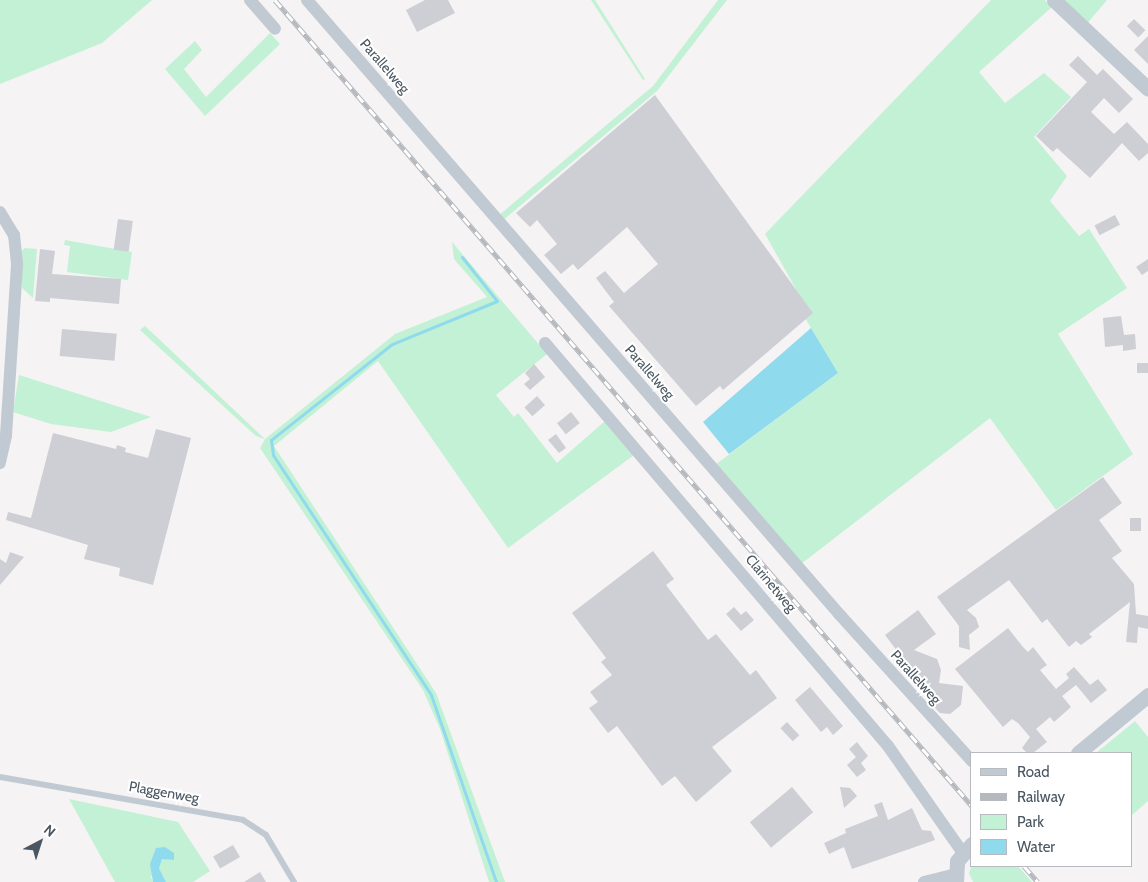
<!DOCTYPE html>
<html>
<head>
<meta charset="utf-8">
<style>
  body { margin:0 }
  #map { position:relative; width:1148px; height:882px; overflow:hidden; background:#f5f3f3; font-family:Cabin,sans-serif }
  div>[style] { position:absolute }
  .green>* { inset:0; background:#c3f1d5 }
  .water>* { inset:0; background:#90daee }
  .stream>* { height:3px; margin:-1.5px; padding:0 1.5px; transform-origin:1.5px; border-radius:1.5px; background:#90daee }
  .building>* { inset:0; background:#cdcfd5; transform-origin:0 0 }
  .service>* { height:6px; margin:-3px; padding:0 3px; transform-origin:3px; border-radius:3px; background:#c1cad2 }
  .minor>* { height:12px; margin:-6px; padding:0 6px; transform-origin:6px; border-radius:6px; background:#c1cad2 }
  .tertiary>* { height:15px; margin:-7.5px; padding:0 7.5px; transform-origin:7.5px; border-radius:7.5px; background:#c1cad2 }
  .rail>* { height:5px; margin-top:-2.5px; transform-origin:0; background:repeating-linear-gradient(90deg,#fff 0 9px,#b5b8bd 0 18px); box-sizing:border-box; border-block:1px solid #b5b8bd }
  span { translate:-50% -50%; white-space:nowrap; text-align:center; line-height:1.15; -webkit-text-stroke:4px #fff; paint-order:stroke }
  .street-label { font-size:14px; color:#4a5661 }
  .legend { position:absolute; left:970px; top:752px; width:162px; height:115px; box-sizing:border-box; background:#fff; border:1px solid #b7bbc0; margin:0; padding:6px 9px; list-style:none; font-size:15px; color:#4a5661 }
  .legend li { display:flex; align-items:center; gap:10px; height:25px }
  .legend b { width:25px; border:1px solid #b7bbc0 }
  .north { position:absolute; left:15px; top:817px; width:50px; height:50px; -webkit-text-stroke:4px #fff; paint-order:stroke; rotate:40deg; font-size:14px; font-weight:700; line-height:20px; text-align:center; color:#4a5661 }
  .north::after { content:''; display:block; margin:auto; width:18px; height:22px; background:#4a5661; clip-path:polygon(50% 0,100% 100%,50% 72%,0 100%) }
</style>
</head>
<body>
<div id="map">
  <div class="green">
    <i style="clip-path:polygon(0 0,152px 0,102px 43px,0 84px)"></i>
    <i style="clip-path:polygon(591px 0,595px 0,645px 79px,643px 80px)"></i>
    <i style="clip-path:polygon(718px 0,727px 0,657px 91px,502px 221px,498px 216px,653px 86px)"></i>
    <i style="clip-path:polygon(991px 0,1045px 0,1052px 7px,979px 72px,1005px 103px,1044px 73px,1071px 97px,1034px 137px,1067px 176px,1050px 201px,1079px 236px,1089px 229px,1127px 288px,1058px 334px,1133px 454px,1056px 510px,990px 418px,801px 564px,715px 465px,838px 373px,805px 318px,810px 314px,765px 234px)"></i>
    <i style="clip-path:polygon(1061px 0,1107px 0,1086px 25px)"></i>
    <i style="clip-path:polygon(270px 33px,280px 44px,205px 116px,165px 69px,195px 41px,202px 50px,184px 69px,206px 97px)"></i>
    <i style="clip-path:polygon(65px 240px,132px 252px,128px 280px,67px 272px,70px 246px,64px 245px)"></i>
    <i style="clip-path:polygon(452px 242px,547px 354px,496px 395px,514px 417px,518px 413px,557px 463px,605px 421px,634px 455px,508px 548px,378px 361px,274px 446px,436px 693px,505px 882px,489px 882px,440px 729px,423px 690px,260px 448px,265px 439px,256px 436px,140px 330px,145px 326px,265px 439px,395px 334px,487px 297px,454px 259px)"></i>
    <i style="clip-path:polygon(25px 248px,37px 249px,33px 298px,22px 288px,21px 251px)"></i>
    <i style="clip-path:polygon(19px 375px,151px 417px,111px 432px,51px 424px,13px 412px)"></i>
    <i style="clip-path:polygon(1135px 721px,1148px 737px,1148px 801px,1132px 815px,1132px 753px,1096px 753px)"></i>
    <i style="clip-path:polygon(69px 799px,178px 822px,210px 871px,193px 882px,166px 882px,159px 868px,159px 862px,162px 858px,174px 860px,174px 854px,165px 847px,151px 877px,153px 882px,115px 882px)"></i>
    <i style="clip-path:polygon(972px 865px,1018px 866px,1032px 882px,973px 882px,969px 873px)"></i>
  </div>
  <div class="water">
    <i style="clip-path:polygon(811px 328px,838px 373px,729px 454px,703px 422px)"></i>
    <i style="clip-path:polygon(165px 847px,174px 853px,174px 860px,162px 859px,159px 868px,166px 882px,153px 882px,150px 864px,156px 848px)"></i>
  </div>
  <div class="stream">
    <i style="left:462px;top:257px;width:56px;rotate:51.5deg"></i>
    <i style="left:497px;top:301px;width:113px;rotate:157.7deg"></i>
    <i style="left:392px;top:344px;width:154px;rotate:141.6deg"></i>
    <i style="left:271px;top:440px;width:15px;rotate:82deg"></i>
    <i style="left:273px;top:455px;width:287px;rotate:56.6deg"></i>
    <i style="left:431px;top:695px;width:198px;rotate:70.8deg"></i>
  </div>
  <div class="building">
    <i style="clip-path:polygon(425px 0,448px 0,455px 13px,417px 32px,406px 10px)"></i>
    <i style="left:1134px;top:19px;width:16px;height:10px;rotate:45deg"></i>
    <i style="clip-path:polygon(1148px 36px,1148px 64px,1134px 50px)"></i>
    <i style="clip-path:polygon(1078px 56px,1097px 75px,1103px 69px,1133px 99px,1119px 113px,1104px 98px,1091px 112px,1114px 134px,1127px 122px,1148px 144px,1148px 153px,1139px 161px,1122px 143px,1090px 178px,1057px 148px,1053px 152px,1036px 136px,1087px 82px,1069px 65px)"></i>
    <i style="clip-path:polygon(655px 95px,813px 313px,723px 390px,720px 386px,696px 406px,609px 306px,614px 302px,596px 278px,605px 271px,624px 293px,658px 264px,627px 227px,578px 270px,573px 264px,561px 274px,544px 255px,557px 244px,537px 220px,530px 227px,516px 213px)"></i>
    <i style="left:1115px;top:215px;width:11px;height:23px;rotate:63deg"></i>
    <i style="left:118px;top:219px;width:15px;height:31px;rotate:8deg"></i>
    <i style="clip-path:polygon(40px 249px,55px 251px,52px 274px,121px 279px,119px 304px,50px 298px,50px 302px,35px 301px)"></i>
    <i style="clip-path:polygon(1148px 259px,1148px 271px,1142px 275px,1136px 267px)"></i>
    <i style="clip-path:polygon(1121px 316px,1124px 335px,1135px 334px,1136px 349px,1123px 351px,1123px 345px,1105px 347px,1103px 318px)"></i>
    <i style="left:62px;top:329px;width:55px;height:27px;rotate:5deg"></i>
    <i style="left:1137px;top:363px;width:11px;height:10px"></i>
    <i style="clip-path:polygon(534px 364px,545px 377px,530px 390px,524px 384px,530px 379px,525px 373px)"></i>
    <i style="left:537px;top:396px;width:12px;height:17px;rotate:48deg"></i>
    <i style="left:571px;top:412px;width:14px;height:18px;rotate:51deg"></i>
    <i style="clip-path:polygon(156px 429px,191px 438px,153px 585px,119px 576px,120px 568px,84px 559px,88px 545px,6px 520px,8px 512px,31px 518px,53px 433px,116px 449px,117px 445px,126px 448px,125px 452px,148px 458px)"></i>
    <i style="clip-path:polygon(556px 434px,566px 448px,559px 453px,548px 440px)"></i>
    <i style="clip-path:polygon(1103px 477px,1122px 503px,1099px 520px,1122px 551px,1112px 558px,1134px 584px,1136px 614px,1148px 616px,1148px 629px,1138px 627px,1137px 643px,1126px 642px,1130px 602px,1089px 634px,1092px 637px,1081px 645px,1076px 641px,1069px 647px,1047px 619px,1042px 623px,1009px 580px,967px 610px,976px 618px,979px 627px,969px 635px,970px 650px,959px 647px,959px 626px,937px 597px)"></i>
    <i style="left:1130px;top:518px;width:11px;height:13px"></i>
    <i style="clip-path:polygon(653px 551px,674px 579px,666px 585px,708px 640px,716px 634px,750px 675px,756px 670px,777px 698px,712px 747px,732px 771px,696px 802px,675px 776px,662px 786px,617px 726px,608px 733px,589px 708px,598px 702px,590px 692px,612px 675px,601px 662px,606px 658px,572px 613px)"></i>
    <i style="clip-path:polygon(10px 552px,24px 557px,0 585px,0 559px,6px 563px)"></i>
    <i style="clip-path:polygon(734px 607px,741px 615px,746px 611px,754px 620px,741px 631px,726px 614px)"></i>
    <i style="clip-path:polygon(918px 610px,936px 634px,914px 650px,937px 659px,941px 670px,939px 683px,963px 686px,961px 705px,950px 714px,940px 713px,931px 704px,931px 688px,918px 687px,908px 678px,907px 664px,885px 635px)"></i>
    <i style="clip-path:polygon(1008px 628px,1023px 647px,1028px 652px,1033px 647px,1047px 665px,1040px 670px,1056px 689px,1069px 678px,1066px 674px,1074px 667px,1090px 685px,1098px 679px,1107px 690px,1091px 703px,1076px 685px,1062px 696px,1071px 707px,1054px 722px,1050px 717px,1036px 729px,1047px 742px,1033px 753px,1027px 753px,1022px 748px,1030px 737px,1018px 723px,1012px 719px,1003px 727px,955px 669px)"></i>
    <i style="clip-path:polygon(810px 687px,843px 726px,833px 735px,827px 727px,821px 732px,795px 700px)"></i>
    <i style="left:787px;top:722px;width:18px;height:9px;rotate:47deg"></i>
    <i style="clip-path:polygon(857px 742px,868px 756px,861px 763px,866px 770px,857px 777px,847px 765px,856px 757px,849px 749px)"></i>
    <i style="left:792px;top:787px;width:33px;height:55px;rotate:50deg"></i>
    <i style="clip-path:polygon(840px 787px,850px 788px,857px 796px,844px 808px)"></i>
    <i style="clip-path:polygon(882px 802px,888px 820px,912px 808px,922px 830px,931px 831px,935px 840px,852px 869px,844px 847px,829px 854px,824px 843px,846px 833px,845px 829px,878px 816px,874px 805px)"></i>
    <i style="left:233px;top:845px;width:14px;height:23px;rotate:60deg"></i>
    <i style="clip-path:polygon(260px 872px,266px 882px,244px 882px)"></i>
  </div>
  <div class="service">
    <i style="left:0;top:777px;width:247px;rotate:10deg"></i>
    <i style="left:243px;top:820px;width:27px;rotate:33deg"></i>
    <i style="left:266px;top:835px;width:55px;rotate:59.2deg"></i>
  </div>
  <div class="minor">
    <i style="left:250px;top:0;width:38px;rotate:49deg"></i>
    <i style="left:307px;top:0;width:814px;rotate:49.09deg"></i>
    <i style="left:840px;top:615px;width:197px;rotate:47.9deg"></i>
    <i style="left:0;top:212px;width:27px;rotate:59deg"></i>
    <i style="left:14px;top:235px;width:30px;rotate:84deg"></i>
    <i style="left:17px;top:265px;width:171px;rotate:93.7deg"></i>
    <i style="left:6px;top:436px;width:28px;rotate:103deg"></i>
    <i style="left:545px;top:343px;width:529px;rotate:49.6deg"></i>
    <i style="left:888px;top:746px;width:131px;rotate:55deg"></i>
    <i style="left:924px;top:882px;width:32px;rotate:-14deg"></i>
  </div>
  <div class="tertiary">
    <i style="left:1054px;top:0;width:129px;rotate:43.4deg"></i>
    <i style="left:1078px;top:753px;width:91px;rotate:-39.6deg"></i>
    <i style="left:956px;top:882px;width:21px;rotate:-87deg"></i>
    <i style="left:957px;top:861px;width:23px;rotate:-49deg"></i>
  </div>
  <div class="rail">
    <i style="left:275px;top:0;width:1066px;rotate:49.15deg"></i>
    <i style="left:1024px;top:866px;width:21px;rotate:49deg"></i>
  </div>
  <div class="street-label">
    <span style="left:385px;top:66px;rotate:49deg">Parallelweg</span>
    <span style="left:650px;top:372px;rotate:49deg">Parallelweg</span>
    <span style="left:771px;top:583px;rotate:50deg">Clarinetweg</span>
    <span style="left:916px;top:677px;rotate:48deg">Parallelweg</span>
    <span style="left:164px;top:792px;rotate:10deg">Plaggenweg</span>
  </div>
  <ul class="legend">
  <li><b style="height:6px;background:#c1cad2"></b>Road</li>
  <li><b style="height:6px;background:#b5b8bd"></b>Railway</li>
  <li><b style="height:14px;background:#c3f1d5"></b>Park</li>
  <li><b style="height:14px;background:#90daee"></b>Water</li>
  </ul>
  <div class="north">N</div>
</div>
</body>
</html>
